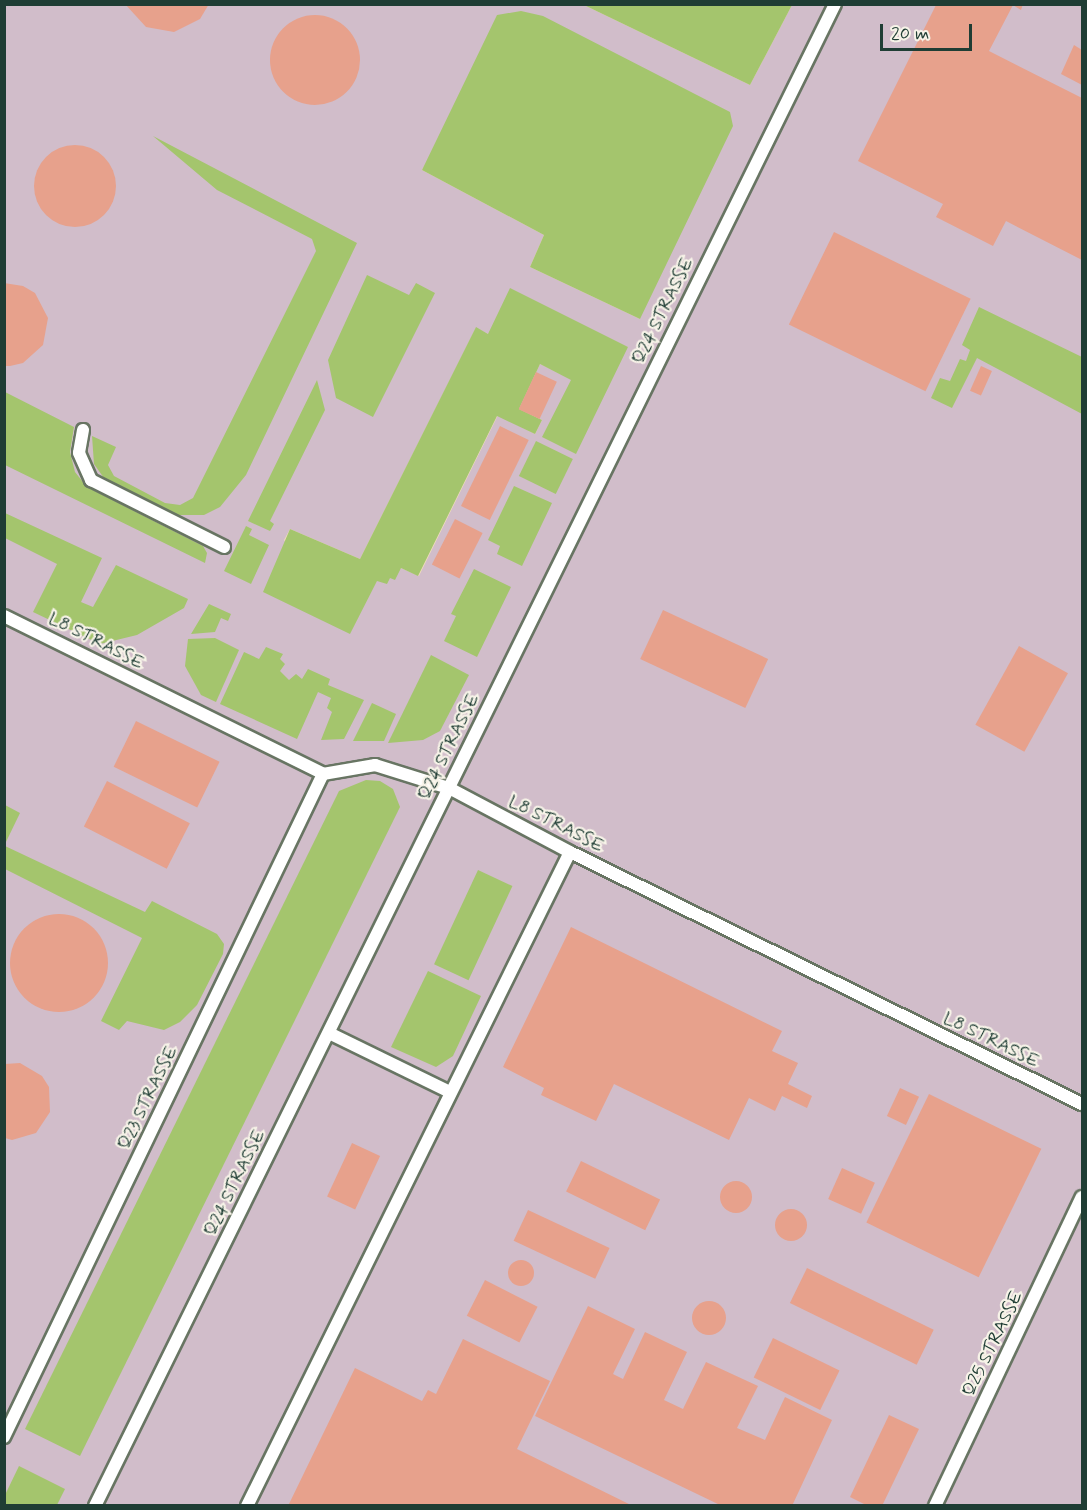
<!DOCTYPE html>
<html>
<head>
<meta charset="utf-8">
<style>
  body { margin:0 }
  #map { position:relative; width:1087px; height:1510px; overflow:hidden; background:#efdcba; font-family:Mynerve,sans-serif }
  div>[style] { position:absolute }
  .industrial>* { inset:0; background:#d1bdca }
  .green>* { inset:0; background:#a4c56d; transform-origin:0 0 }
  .building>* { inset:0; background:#e7a18c; transform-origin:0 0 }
  .round { border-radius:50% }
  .roads { filter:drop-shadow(2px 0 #687563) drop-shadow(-2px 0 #687563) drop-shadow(0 2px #687563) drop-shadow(0 -2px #687563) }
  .service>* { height:12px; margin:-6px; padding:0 6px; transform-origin:6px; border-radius:6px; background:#fff }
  span { translate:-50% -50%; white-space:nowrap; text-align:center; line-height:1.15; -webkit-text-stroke:4.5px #f7f3e8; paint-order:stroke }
  .street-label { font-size:18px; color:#1f3d34 }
  .frame { position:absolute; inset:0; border:6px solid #1f3d34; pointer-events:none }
  .scale { position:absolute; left:880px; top:24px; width:92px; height:27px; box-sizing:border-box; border:3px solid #1f3d34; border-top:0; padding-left:8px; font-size:18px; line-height:21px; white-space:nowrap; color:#1f3d34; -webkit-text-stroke:4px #f7f3e8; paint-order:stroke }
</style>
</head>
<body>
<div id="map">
  <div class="industrial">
    <i style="clip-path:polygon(evenodd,5px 5px,584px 5px,750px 85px,792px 5px,1082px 5px,1082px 1505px,5px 1506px,5px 5px,521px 11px,640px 319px,530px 267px,544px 235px,422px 170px,521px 11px,5px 5px,476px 328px,488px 334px,628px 347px,571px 379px,540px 364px,518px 409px,542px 420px,535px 434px,498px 415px,419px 576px,401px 568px,390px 577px,377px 580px,350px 633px,284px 540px,290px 529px,360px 559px,476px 328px)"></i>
  </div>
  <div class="green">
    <i style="clip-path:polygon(584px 5px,792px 4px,792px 5px,750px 85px)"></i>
    <i style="clip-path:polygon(521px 11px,543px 16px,730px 112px,733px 126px,640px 319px,530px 267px,544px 235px,422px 170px,497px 15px)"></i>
    <i style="clip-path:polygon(153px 136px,357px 243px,246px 475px,220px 507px,204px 515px,174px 515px,106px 481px,94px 464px,92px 436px,116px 447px,108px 465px,114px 476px,165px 503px,180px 505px,193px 498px,316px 251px,312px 239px,217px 190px)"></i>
    <i style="clip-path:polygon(367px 275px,409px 295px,416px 283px,435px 293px,373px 417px,336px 398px,328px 360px)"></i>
    <i style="clip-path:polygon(510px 288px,628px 347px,576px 454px,542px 437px,571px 380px,540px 364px,519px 409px,542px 420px,535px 434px,497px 416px,418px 576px,401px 568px,395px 580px,390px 578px,387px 584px,377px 581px,350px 634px,263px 592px,290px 529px,360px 559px,476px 327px,488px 334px)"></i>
    <i style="clip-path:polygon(979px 307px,1082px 357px,1082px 414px,977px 358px,952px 408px,931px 398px,940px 378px,950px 381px,960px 359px,966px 361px,970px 350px,962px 345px)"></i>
    <i style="clip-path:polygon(317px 380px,325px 410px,270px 521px,274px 524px,270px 531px,248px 521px)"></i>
    <i style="clip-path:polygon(5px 392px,74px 427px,70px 452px,75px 472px,87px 487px,203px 546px,207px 553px,205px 563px,5px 465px)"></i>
    <i style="left:536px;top:441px;width:41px;height:39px;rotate:26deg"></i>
    <i style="clip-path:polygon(514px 486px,552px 503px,522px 566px,497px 554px,500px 546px,488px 540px)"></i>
    <i style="clip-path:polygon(5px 513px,102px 558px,81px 602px,93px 607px,116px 565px,188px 599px,184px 608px,137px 635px,100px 644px,33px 612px,57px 564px,5px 538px)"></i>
    <i style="clip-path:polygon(246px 526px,252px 529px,249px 535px,269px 545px,251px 584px,224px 571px)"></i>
    <i style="clip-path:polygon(474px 569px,511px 587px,477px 657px,444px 641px,456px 616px,451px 614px)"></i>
    <i style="clip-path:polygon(209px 604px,231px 614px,228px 621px,221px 618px,215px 632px,191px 634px)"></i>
    <i style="clip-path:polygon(215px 638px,239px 650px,216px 702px,201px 695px,185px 666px,188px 639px)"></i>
    <i style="clip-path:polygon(266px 647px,283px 654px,280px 659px,285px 664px,280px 671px,289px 680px,296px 674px,302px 679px,308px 669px,330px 679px,328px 685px,364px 700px,344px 739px,321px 740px,332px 712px,327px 708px,331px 698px,318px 692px,297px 739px,220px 704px,244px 652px,259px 659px)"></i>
    <i style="clip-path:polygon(431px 655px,469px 675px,440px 731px,423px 740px,388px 743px)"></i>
    <i style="clip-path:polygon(372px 703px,396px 714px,384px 741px,353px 741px)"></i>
    <i style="clip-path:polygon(366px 780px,380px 781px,393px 789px,400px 807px,80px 1456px,25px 1429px,339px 791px)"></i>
    <i style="clip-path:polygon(5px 805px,20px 813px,5px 844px)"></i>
    <i style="clip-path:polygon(5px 846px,145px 912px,152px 901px,217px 934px,224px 944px,223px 954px,197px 1005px,180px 1022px,164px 1030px,127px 1021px,119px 1030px,101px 1021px,142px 938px,5px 869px)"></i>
    <i style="left:478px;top:870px;width:38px;height:104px;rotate:25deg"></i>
    <i style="clip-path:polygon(428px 971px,481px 996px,453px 1056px,436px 1067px,391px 1047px)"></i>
    <i style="clip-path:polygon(19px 1466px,65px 1489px,57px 1505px,5px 1505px,5px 1495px)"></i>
  </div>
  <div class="building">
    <i style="clip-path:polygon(125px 4px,209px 4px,200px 19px,174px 32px,146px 27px)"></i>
    <i style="clip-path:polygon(1023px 4px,1021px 10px,1013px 5px,989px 51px,1082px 98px,1082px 260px,1006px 221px,993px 246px,936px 217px,943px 204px,858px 161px,936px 5px)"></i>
    <i class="round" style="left:270px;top:15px;width:90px;height:90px"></i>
    <i style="clip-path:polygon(1074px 45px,1082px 50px,1082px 85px,1061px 74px)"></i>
    <i class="round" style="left:34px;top:145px;width:82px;height:82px"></i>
    <i style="left:834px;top:232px;width:152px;height:103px;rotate:26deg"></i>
    <i style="clip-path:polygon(4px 283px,23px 286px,35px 293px,48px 318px,43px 345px,23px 363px,10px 366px,4px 366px)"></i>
    <i style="left:981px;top:366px;width:12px;height:27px;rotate:24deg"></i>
    <i style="left:536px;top:372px;width:23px;height:41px;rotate:25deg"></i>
    <i style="left:500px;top:426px;width:32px;height:89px;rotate:26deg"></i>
    <i style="left:455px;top:519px;width:31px;height:51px;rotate:27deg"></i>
    <i style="left:663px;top:610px;width:116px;height:54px;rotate:25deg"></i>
    <i style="left:1019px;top:646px;width:56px;height:90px;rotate:29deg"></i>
    <i style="left:136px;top:721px;width:93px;height:51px;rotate:26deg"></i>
    <i style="left:107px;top:781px;width:93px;height:51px;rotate:27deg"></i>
    <i class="round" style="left:10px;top:914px;width:98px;height:98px"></i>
    <i style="clip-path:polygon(571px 927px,782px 1031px,772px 1051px,798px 1063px,788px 1084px,812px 1096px,807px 1108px,782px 1096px,775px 1111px,749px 1098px,729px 1140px,614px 1084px,596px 1121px,541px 1095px,544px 1088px,503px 1067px)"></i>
    <i style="clip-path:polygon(20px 1063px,42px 1076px,49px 1087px,50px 1112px,36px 1133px,12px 1140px,5px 1138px,5px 1064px)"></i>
    <i style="left:900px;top:1088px;width:21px;height:31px;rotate:25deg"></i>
    <i style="left:929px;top:1094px;width:125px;height:143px;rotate:26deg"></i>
    <i style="left:352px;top:1143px;width:31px;height:59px;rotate:25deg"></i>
    <i style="left:581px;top:1161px;width:88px;height:34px;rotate:26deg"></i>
    <i style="left:842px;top:1168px;width:36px;height:34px;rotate:24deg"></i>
    <i class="round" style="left:720px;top:1181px;width:32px;height:32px"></i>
    <i class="round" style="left:775px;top:1209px;width:32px;height:32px"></i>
    <i style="left:528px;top:1210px;width:90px;height:34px;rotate:25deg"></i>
    <i class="round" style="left:508px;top:1260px;width:26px;height:26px"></i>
    <i style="left:807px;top:1268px;width:141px;height:39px;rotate:26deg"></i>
    <i style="left:485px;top:1280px;width:59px;height:40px;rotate:27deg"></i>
    <i class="round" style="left:692px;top:1301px;width:34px;height:34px"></i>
    <i style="clip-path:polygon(588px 1306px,635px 1329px,613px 1374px,623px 1379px,645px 1332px,687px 1352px,664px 1400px,683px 1409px,706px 1362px,758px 1386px,737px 1428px,765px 1440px,785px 1397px,832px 1420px,792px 1506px,722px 1506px,535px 1416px)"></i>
    <i style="left:773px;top:1338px;width:74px;height:44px;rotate:26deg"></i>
    <i style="clip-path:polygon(463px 1339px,550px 1381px,517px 1449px,633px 1506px,288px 1506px,355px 1368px,422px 1401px,428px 1390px,436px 1394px)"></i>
    <i style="clip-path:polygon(889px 1415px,919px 1429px,882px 1506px,868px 1506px,850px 1497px)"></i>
  </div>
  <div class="roads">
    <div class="service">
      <i style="left:83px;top:430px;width:23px;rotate:100deg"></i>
      <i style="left:79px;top:453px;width:30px;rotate:66deg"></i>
      <i style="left:91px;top:480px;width:149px;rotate:26.7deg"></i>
      <i style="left:4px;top:616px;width:356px;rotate:26.3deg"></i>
      <i style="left:323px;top:774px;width:53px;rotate:-9.8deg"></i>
      <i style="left:375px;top:765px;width:77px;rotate:17.3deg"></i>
      <i style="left:449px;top:788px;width:137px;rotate:27.9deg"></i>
      <i style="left:570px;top:852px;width:571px;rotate:26.21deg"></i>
      <i style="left:329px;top:1033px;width:135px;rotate:26deg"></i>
      <i style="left:4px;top:1437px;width:736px;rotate:-64.31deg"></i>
      <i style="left:95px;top:1506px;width:1674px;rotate:-63.77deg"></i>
      <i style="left:247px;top:1506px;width:729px;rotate:-63.72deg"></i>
      <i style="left:935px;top:1506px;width:342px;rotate:-64.6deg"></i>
    </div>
  </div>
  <div class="street-label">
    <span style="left:663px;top:311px;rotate:-64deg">Q24 STRASSE</span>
    <span style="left:96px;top:641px;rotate:27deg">L8 STRASSE</span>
    <span style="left:449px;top:747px;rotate:-64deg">Q24 STRASSE</span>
    <span style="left:556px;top:824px;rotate:27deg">L8 STRASSE</span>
    <span style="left:991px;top:1040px;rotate:26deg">L8 STRASSE</span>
    <span style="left:148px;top:1098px;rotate:-64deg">Q23 STRASSE</span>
    <span style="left:235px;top:1183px;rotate:-64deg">Q24 STRASSE</span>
    <span style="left:993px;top:1344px;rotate:-64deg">Q25 STRASSE</span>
  </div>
  <div class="frame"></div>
  <div class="scale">20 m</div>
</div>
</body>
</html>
